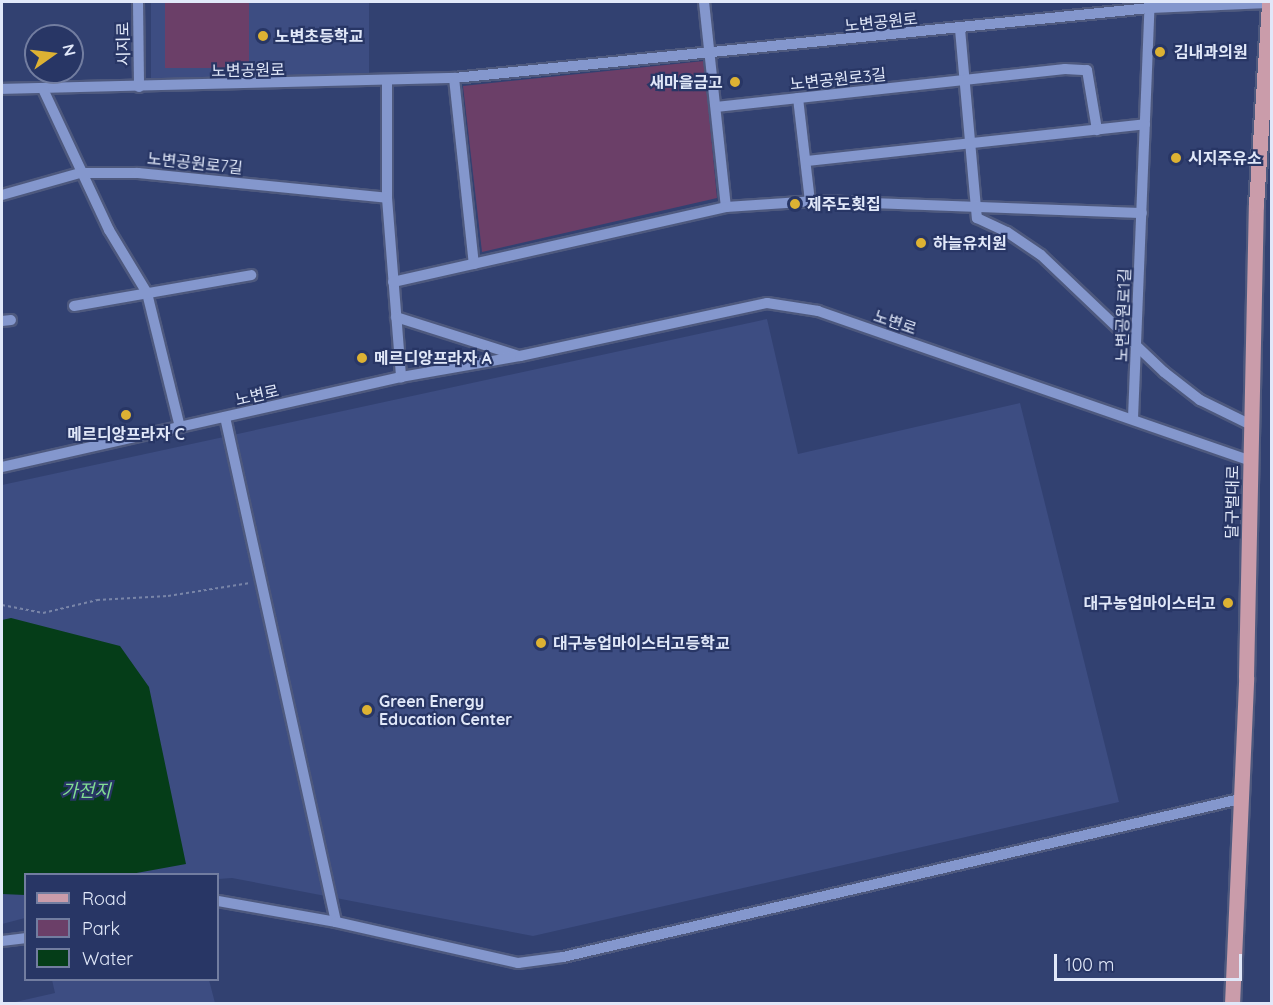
<!DOCTYPE html>
<html>
<head>
<meta charset="utf-8">
<style>
  body { margin:0 }
  #map { position:relative; width:1273px; height:1005px; overflow:hidden; background:#324171; font-family:Quicksand,"Noto Sans KR",sans-serif }
  div>[style] { position:absolute }
  .built>* { inset:0; background:#3d4d82; transform-origin:0 0 }
  .green>* { inset:0; background:#6b3f68; transform-origin:0 0 }
  .water>* { inset:0; background:#053d18 }
  .path>* { height:2px; margin-top:-1px; transform-origin:0; background:repeating-linear-gradient(90deg,#7985a8 0 3px,transparent 0 6px) }
  .roads { filter:drop-shadow(2px 0 #4e597e) drop-shadow(-2px 0 #4e597e) drop-shadow(0 2px #4e597e) drop-shadow(0 -2px #4e597e) }
  .minor>* { height:10px; margin:-5px; padding:0 5px; transform-origin:5px; border-radius:5px; background:#8497cd }
  .major>* { height:15px; margin:-7.5px; padding:0 7.5px; transform-origin:7.5px; border-radius:7.5px; background:#ca9caa }
  .dots>* { width:16px; height:16px; translate:-50% -50%; box-sizing:border-box; border:3px solid #283665; border-radius:50% }
  span { translate:-50% -50%; white-space:nowrap; text-align:center; line-height:1.15; -webkit-text-stroke:4.5px #283665; paint-order:stroke }
  .street-label { font-size:16px; color:#e1e8f9 }
  .poi-label { font-size:16px; color:#e1e8f9; font-weight:700 }
  .left { translate:0 -50%; text-align:left }
  .right { translate:-100% -50%; text-align:right }
  .water-label { font-size:18px; color:#81dd93; font-style:italic }
  .frame { position:absolute; inset:0; border:3px solid #e1e8f9; pointer-events:none }
  .legend { position:absolute; left:24px; top:873px; width:195px; height:108px; box-sizing:border-box; background:#283665; border:2px solid #727da0; margin:0; padding:8px 10px; list-style:none; font-size:18px; color:#e1e8f9 }
  .legend li { display:flex; align-items:center; gap:12px; height:30px }
  .legend b { width:30px; border:2px solid #727da0 }
  .north { position:absolute; left:24px; top:24px; width:60px; height:60px; box-sizing:border-box; background:#283665; border:2px solid #727da0; border-radius:50%; rotate:76deg; font-size:16px; font-weight:700; line-height:24px; text-align:center; color:#e1e8f9 }
  .north::after { content:''; display:block; margin:auto; width:21px; height:27px; background:#ddb233; clip-path:polygon(50% 0,100% 100%,50% 72%,0 100%) }
  .scale { position:absolute; left:1054px; top:954px; width:188px; height:27px; box-sizing:border-box; border:3px solid #e1e8f9; border-top:0; padding-left:8px; font-size:18px; line-height:21px; white-space:nowrap; color:#e1e8f9; -webkit-text-stroke:4px #283665; paint-order:stroke }
</style>
</head>
<body>
<div id="map">
  <div class="built">
    <i style="left:151px;top:2px;width:218px;height:77px"></i>
    <i style="clip-path:polygon(767px 319px,798px 454px,1020px 403px,1119px 802px,533px 936px,232px 878px,218px 879px,218px 874px,26px 874px,25px 918px,2px 924px,2px 485px)"></i>
    <i style="clip-path:polygon(52px 980px,209px 980px,215px 1003px,11px 1003px,55px 993px)"></i>
  </div>
  <div class="green">
    <i style="left:165px;top:2px;width:84px;height:66px"></i>
    <i style="clip-path:polygon(704px 61px,717px 198px,482px 252px,463px 86px)"></i>
  </div>
  <div class="water">
    <i style="clip-path:polygon(11px 618px,120px 646px,149px 687px,186px 864px,131px 874px,26px 874px,25px 895px,2px 894px,2px 620px)"></i>
  </div>
  <div class="path">
    <i style="left:2px;top:605px;width:42px;rotate:11deg"></i>
    <i style="left:43px;top:613px;width:56px;rotate:-13.5deg"></i>
    <i style="left:97px;top:600px;width:71px;rotate:-3.2deg"></i>
    <i style="left:168px;top:596px;width:83px;rotate:-9deg"></i>
  </div>
  <div class="roads">
    <div class="minor">
      <i style="left:138px;top:2px;width:85px;rotate:89.3deg"></i>
      <i style="left:704px;top:2px;width:206px;rotate:83.9deg"></i>
      <i style="left:960px;top:29px;width:190px;rotate:84.9deg"></i>
      <i style="left:977px;top:218px;width:33px;rotate:25deg"></i>
      <i style="left:1007px;top:232px;width:41px;rotate:34.1deg"></i>
      <i style="left:1041px;top:255px;width:170px;rotate:43.6deg"></i>
      <i style="left:1164px;top:372px;width:46px;rotate:37.9deg"></i>
      <i style="left:1200px;top:400px;width:57px;rotate:26.1deg"></i>
      <i style="left:454px;top:78px;width:187px;rotate:83.9deg"></i>
      <i style="left:387px;top:82px;width:116px;rotate:90deg"></i>
      <i style="left:387px;top:198px;width:180px;rotate:85.5deg"></i>
      <i style="left:2px;top:89px;width:452px;rotate:-1.4deg"></i>
      <i style="left:454px;top:78px;width:699px;rotate:-5.75deg"></i>
      <i style="left:1149px;top:8px;width:120px;rotate:-2.4deg"></i>
      <i style="left:43px;top:89px;width:156px;rotate:64.9deg"></i>
      <i style="left:109px;top:230px;width:74px;rotate:58.9deg"></i>
      <i style="left:147px;top:293px;width:138px;rotate:76.2deg"></i>
      <i style="left:798px;top:98px;width:105px;rotate:83.4deg"></i>
      <i style="left:716px;top:107px;width:351px;rotate:-6.2deg"></i>
      <i style="left:1065px;top:69px;width:22px;rotate:3deg"></i>
      <i style="left:1087px;top:70px;width:61px;rotate:80.5deg"></i>
      <i style="left:807px;top:161px;width:340px;rotate:-6.2deg"></i>
      <i style="left:2px;top:195px;width:81px;rotate:-15.8deg"></i>
      <i style="left:80px;top:173px;width:58px"></i>
      <i style="left:138px;top:173px;width:250px;rotate:5.7deg"></i>
      <i style="left:393px;top:282px;width:341px;rotate:-12.7deg"></i>
      <i style="left:726px;top:207px;width:90px;rotate:-3.8deg"></i>
      <i style="left:816px;top:201px;width:326px;rotate:2.1deg"></i>
      <i style="left:74px;top:306px;width:180px;rotate:-9.9deg"></i>
      <i style="left:396px;top:317px;width:129px;rotate:17.6deg"></i>
      <i style="left:2px;top:321px;width:9px;rotate:-6deg"></i>
      <i style="left:225px;top:417px;width:517px;rotate:77.6deg"></i>
      <i style="left:1133px;top:418px;width:416px;rotate:-87.7deg"></i>
      <i style="left:2px;top:467px;width:409px;rotate:-12.7deg"></i>
      <i style="left:401px;top:377px;width:121px;rotate:-10deg"></i>
      <i style="left:520px;top:356px;width:253px;rotate:-12.1deg"></i>
      <i style="left:767px;top:303px;width:52px;rotate:8.9deg"></i>
      <i style="left:818px;top:311px;width:458px;rotate:19.1deg"></i>
      <i style="left:218px;top:901px;width:120px;rotate:10.1deg"></i>
      <i style="left:336px;top:922px;width:187px;rotate:12.7deg"></i>
      <i style="left:518px;top:963px;width:45px;rotate:-7.6deg"></i>
      <i style="left:563px;top:957px;width:695px;rotate:-13.14deg"></i>
      <i style="left:2px;top:941px;width:24px;rotate:-7deg"></i>
    </div>
    <div class="major">
      <i style="left:1232px;top:1004px;width:327px;rotate:-87.5deg"></i>
      <i style="left:1246px;top:677px;width:472px;rotate:-88.8deg"></i>
      <i style="left:1256px;top:205px;width:203px;rotate:-86.3deg"></i>
    </div>
  </div>
  <div class="dots">
    <i style="left:263px;top:36px;background:#ddb233"></i>
    <i style="left:1160px;top:52px;background:#ddb233"></i>
    <i style="left:735px;top:82px;background:#ddb233"></i>
    <i style="left:1176px;top:158px;background:#ddb233"></i>
    <i style="left:795px;top:204px;background:#ddb233"></i>
    <i style="left:921px;top:243px;background:#ddb233"></i>
    <i style="left:362px;top:358px;background:#ddb233"></i>
    <i style="left:126px;top:415px;background:#ddb233"></i>
    <i style="left:1228px;top:603px;background:#ddb233"></i>
    <i style="left:541px;top:643px;background:#ddb233"></i>
    <i style="left:367px;top:710px;background:#ddb233"></i>
  </div>
  <div class="street-label">
    <span style="left:881px;top:22px;rotate:-6deg">노변공원로</span>
    <span style="left:123px;top:44px;rotate:-91deg">시지로</span>
    <span style="left:248px;top:70px;rotate:-1deg">노변공원로</span>
    <span style="left:838px;top:79px;rotate:-6deg">노변공원로3길</span>
    <span style="left:195px;top:163px;rotate:6deg">노변공원로7길</span>
    <span style="left:1123px;top:315px;rotate:-88deg">노변공원로1길</span>
    <span style="left:895px;top:322px;rotate:19deg">노변로</span>
    <span style="left:257px;top:395px;rotate:-13deg">노변로</span>
    <span style="left:1232px;top:502px;rotate:-89deg">달구벌대로</span>
  </div>
  <div class="poi-label">
    <span class="left" style="left:275px;top:36px">노변초등학교</span>
    <span class="left" style="left:1174px;top:52px">김내과의원</span>
    <span class="right" style="left:723px;top:82px">새마을금고</span>
    <span class="left" style="left:1188px;top:158px">시지주유소</span>
    <span class="left" style="left:807px;top:204px">제주도횟집</span>
    <span class="left" style="left:933px;top:243px">하늘유치원</span>
    <span class="left" style="left:374px;top:358px">메르디앙프라자 A</span>
    <span style="left:126px;top:434px">메르디앙프라자 C</span>
    <span class="right" style="left:1216px;top:603px">대구농업마이스터고</span>
    <span class="left" style="left:553px;top:643px">대구농업마이스터고등학교</span>
    <span class="left" style="left:379px;top:710px">Green Energy<br>Education Center</span>
  </div>
  <div class="water-label">
    <span style="left:86px;top:791px">가전지</span>
  </div>
  <div class="frame"></div>
  <ul class="legend">
  <li><b style="height:8px;background:#ca9caa"></b>Road</li>
  <li><b style="height:16px;background:#6b3f68"></b>Park</li>
  <li><b style="height:16px;background:#053d18"></b>Water</li>
  </ul>
  <div class="north">N</div>
  <div class="scale">100 m</div>
</div>
</body>
</html>
